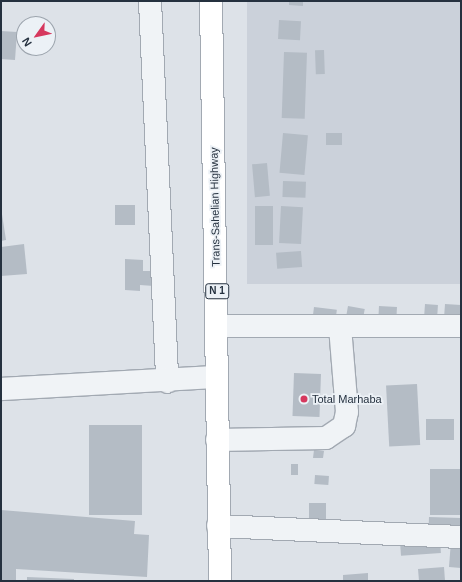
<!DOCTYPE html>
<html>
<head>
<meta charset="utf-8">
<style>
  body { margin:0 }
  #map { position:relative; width:462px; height:582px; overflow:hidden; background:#dde2e8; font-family:Helvetica,sans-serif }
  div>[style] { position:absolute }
  .built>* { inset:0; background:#cbd1da; transform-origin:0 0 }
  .building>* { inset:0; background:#b4bcc5; transform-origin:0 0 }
  .roads { filter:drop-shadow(1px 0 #a2a9b2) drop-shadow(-1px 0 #a2a9b2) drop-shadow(0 1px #a2a9b2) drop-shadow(0 -1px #a2a9b2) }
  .minor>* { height:22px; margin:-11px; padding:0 11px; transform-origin:11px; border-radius:11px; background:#f0f3f6 }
  .highway>* { height:22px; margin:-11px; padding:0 11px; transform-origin:11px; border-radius:11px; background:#fff }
  .dots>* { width:11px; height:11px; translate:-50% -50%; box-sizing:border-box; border:2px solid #ecf1f6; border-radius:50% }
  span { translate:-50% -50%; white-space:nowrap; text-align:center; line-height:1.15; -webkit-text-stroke:3.5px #ecf1f6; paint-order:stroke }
  .shield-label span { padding:1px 3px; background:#ecf1f6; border:1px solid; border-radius:3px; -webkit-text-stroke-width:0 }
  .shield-label { font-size:10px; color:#25313f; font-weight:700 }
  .street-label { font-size:11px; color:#25313f }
  .poi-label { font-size:11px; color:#25313f }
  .left { translate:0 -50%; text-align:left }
  .frame { position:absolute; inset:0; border:2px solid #25313f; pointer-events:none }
  .north { position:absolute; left:16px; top:16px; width:40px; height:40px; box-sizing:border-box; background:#ecf1f6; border:1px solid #9ca4ad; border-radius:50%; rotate:237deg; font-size:11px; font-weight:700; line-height:16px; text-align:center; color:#25313f }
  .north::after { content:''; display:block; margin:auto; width:14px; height:18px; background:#d6385e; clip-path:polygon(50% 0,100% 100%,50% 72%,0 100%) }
</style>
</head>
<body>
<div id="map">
  <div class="built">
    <i style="left:247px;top:1px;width:214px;height:283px"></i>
  </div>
  <div class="building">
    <i style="clip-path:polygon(289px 1px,303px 1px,303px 6px,289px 5px)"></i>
    <i style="left:279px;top:20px;width:22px;height:19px;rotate:3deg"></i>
    <i style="left:1px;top:31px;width:16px;height:28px;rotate:4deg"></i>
    <i style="left:324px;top:50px;width:24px;height:9px;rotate:88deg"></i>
    <i style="left:284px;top:52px;width:23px;height:66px;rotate:2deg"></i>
    <i style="left:283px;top:133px;width:25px;height:40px;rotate:5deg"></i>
    <i style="left:342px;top:133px;width:12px;height:16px;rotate:90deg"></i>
    <i style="left:267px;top:163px;width:33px;height:15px;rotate:85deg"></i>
    <i style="left:283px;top:181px;width:23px;height:16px;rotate:2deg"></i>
    <i style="left:115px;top:205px;width:20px;height:20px"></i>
    <i style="left:255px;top:206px;width:18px;height:39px"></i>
    <i style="left:281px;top:206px;width:22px;height:37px;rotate:3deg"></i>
    <i style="clip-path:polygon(1px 208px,6px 240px,1px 241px)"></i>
    <i style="clip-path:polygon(24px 244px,27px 274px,1px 276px,1px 247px)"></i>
    <i style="left:301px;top:251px;width:16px;height:25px;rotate:86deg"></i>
    <i style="clip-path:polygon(125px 259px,143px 260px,143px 271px,154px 271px,154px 286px,140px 285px,140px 291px,125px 290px)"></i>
    <i style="left:425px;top:304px;width:13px;height:11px;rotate:4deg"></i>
    <i style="left:445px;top:304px;width:16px;height:12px;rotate:4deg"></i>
    <i style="left:348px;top:306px;width:17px;height:10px;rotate:10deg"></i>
    <i style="left:379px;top:306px;width:18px;height:11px;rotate:3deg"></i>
    <i style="left:314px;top:307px;width:23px;height:12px;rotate:7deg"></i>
    <i style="left:294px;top:373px;width:27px;height:43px;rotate:2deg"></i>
    <i style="left:417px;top:384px;width:61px;height:31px;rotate:87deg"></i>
    <i style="left:426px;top:419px;width:28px;height:21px"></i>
    <i style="left:89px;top:425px;width:53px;height:90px"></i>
    <i style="clip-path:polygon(314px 450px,324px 451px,323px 458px,313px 458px)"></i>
    <i style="left:291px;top:464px;width:7px;height:11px"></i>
    <i style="left:430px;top:469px;width:31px;height:46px"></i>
    <i style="left:315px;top:475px;width:14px;height:9px;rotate:4deg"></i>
    <i style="left:326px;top:503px;width:18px;height:17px;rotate:90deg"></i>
    <i style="clip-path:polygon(1px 510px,135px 521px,134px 534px,149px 535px,147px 577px,16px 569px,16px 581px,1px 581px)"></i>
    <i style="left:429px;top:517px;width:32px;height:10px;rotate:2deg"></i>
    <i style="left:440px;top:540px;width:13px;height:40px;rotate:86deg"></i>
    <i style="clip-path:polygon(451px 541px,461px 542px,461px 568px,449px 567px)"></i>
    <i style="clip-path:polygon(444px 567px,445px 581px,419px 581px,418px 569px)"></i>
    <i style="clip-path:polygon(368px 573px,368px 581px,343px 581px,343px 575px)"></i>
    <i style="clip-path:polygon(27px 577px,74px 579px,74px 581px,27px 581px)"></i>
  </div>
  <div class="roads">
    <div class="minor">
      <i style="left:150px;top:1px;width:381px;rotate:87.4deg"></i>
      <i style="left:218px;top:326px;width:243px"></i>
      <i style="left:1px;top:389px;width:216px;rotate:-3.2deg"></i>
      <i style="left:217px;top:440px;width:109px;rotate:-1.1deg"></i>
      <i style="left:326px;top:438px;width:22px;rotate:-34deg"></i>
      <i style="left:344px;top:426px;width:14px;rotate:-78deg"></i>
      <i style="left:347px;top:412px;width:86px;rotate:-94.7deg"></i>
      <i style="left:218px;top:526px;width:243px;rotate:2.6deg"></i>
    </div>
    <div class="highway">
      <i style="left:211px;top:1px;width:580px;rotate:89.11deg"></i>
    </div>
  </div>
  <div class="dots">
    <i style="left:304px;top:399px;background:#d6385e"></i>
  </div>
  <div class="shield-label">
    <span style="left:217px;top:291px">N 1</span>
  </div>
  <div class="street-label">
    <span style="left:215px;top:207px;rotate:-91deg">Trans-Sahelian Highway</span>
  </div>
  <div class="poi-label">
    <span class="left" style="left:312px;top:399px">Total Marhaba</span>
  </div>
  <div class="frame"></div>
  <div class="north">N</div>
</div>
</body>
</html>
